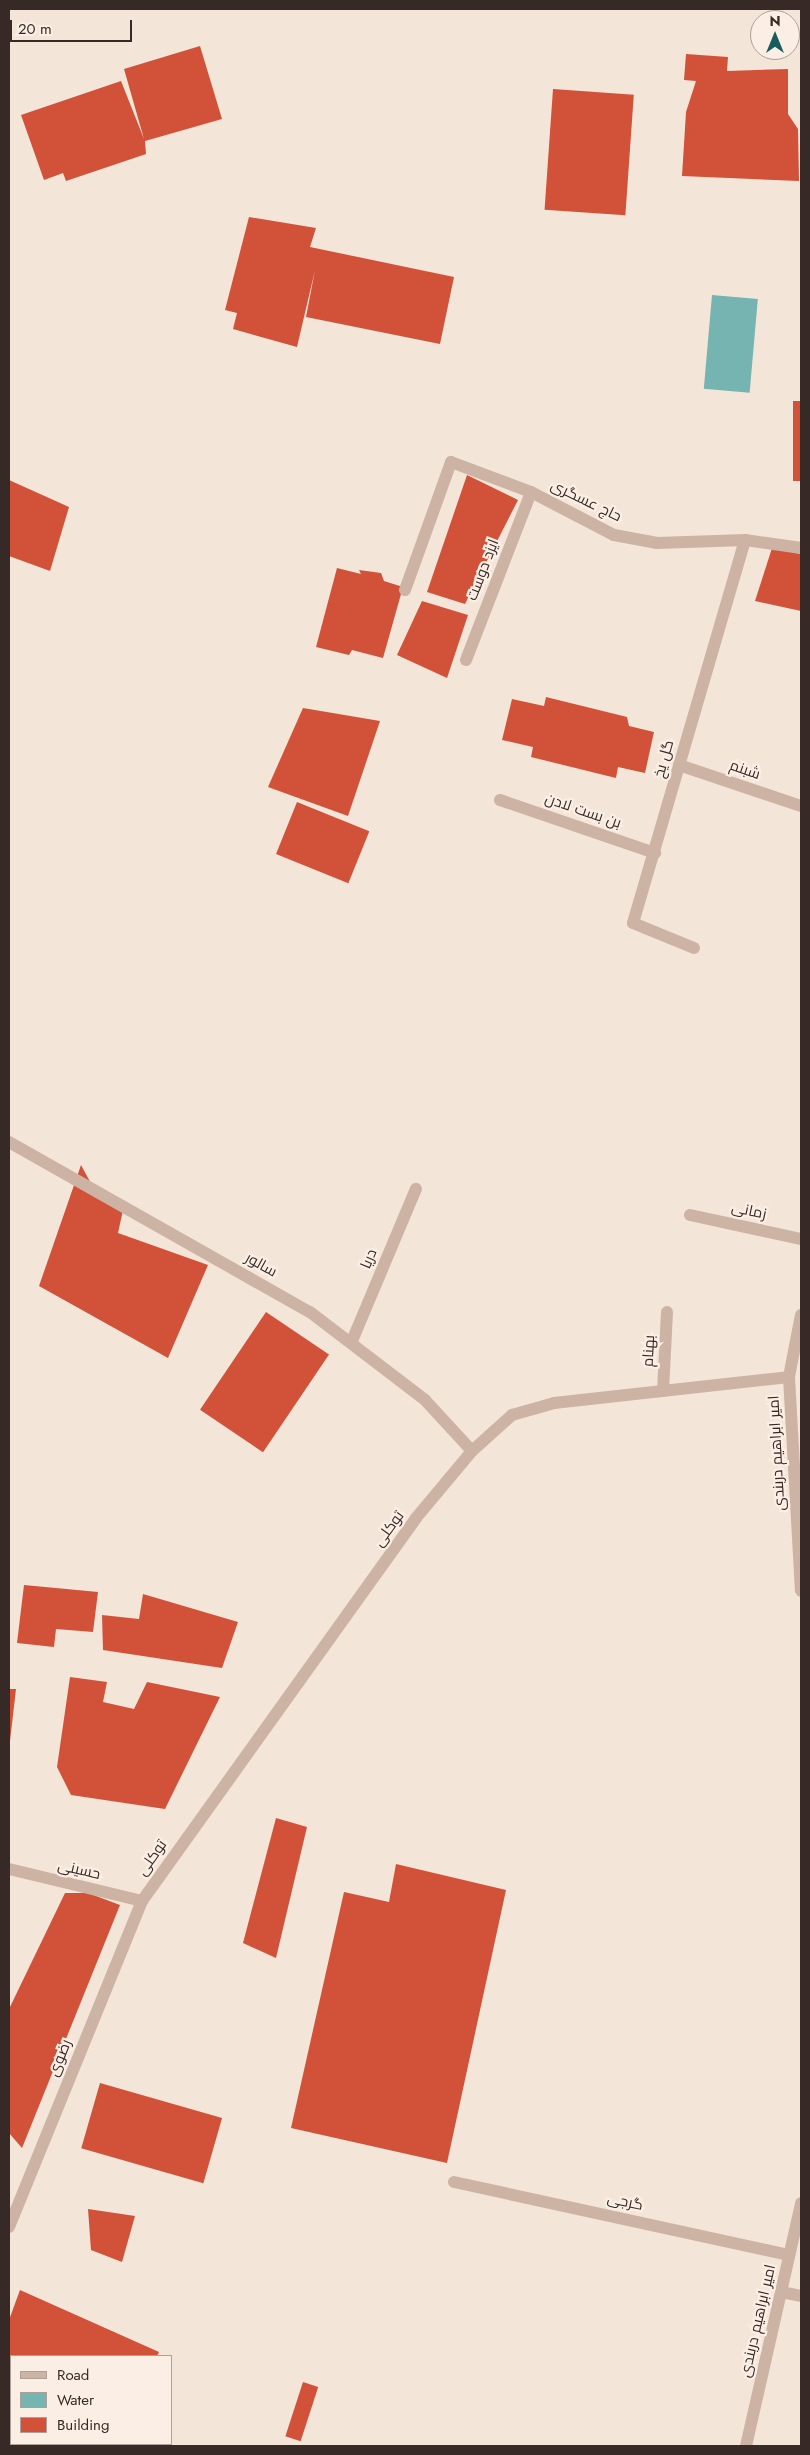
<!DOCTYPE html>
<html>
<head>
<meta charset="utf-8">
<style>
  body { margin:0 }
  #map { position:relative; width:810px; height:2455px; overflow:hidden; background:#f4e5d9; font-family:Jost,Cairo,sans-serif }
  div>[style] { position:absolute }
  .water>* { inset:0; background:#75b4b1; transform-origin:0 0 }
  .building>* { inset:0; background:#d25139; transform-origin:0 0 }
  .lane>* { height:12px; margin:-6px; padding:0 6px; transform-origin:6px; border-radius:6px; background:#cdb3a3 }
  .street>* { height:12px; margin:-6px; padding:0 6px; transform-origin:6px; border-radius:6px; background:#cdb3a3 }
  span { translate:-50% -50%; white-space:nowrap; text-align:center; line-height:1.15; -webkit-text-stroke:4.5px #fbefe5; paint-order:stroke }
  .street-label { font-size:15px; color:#372a26 }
  .frame { position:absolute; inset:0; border:10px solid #372a26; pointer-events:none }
  .legend { position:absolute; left:10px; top:2355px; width:162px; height:90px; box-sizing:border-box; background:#fbefe5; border:1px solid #ada099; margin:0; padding:6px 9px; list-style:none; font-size:15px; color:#372a26 }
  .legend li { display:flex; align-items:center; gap:10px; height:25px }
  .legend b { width:25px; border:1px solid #ada099 }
  .north { position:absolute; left:750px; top:10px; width:50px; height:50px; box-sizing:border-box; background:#fbefe5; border:1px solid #ada099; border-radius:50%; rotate:0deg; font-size:14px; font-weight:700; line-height:20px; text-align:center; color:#372a26 }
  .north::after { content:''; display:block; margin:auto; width:18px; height:22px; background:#185d5c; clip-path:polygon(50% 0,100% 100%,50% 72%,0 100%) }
  .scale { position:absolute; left:10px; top:20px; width:122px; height:22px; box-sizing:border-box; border:2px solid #372a26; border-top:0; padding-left:6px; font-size:15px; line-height:18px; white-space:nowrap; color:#372a26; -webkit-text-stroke:4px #fbefe5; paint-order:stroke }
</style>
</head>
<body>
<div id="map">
  <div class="water">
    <i style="left:712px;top:295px;width:46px;height:94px;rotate:5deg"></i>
  </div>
  <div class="building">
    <i style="clip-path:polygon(200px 46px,222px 119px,145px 141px,146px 154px,66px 181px,63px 173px,44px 180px,21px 115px,121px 81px,144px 139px,124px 69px)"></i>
    <i style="clip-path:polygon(686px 54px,728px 57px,727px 71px,788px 69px,788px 114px,798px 129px,799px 181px,682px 176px,686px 112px,696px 81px,684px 80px)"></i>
    <i style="left:553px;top:89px;width:81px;height:121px;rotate:4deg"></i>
    <i style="clip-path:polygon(249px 217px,316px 228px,310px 247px,454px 277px,440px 344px,306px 317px,315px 270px,297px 347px,233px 329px,237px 313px,225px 310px)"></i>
    <i style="left:793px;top:401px;width:8px;height:80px"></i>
    <i style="clip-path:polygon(467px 475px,518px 500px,465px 604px,427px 592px)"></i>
    <i style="clip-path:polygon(9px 480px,69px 507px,50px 571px,9px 556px)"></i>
    <i style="clip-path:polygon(772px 548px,801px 554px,801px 611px,755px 601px)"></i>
    <i style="clip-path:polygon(337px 568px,361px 574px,359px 570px,381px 573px,384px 581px,403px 587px,383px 658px,352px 650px,349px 655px,316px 647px)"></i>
    <i style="clip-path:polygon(422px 601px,468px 615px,447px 678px,397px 655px)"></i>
    <i style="clip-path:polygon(546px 697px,627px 717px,629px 726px,654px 732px,645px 773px,618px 767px,616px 778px,531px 757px,533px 747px,502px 740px,512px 699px,544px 706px)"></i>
    <i style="clip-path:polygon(303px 708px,380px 721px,348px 816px,268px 787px)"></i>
    <i style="left:297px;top:802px;width:78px;height:56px;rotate:22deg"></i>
    <i style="clip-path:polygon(81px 1165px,94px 1189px,125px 1201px,118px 1233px,208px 1265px,168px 1358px,39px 1286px)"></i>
    <i style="left:266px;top:1312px;width:76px;height:118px;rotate:34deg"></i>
    <i style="clip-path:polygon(24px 1585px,98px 1592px,93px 1632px,56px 1629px,54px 1647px,17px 1643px)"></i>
    <i style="clip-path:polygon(143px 1594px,238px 1622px,222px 1668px,103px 1650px,102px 1615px,139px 1619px)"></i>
    <i style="clip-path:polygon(70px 1677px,107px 1682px,103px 1702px,134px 1709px,147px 1682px,220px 1697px,165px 1809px,71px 1795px,57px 1767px)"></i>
    <i style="clip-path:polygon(9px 1689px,16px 1689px,10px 1741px,9px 1741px)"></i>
    <i style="clip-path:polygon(276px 1818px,307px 1827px,276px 1958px,243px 1943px)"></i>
    <i style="clip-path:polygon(396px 1864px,506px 1890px,447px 2163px,291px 2128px,344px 1892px,389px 1902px)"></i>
    <i style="clip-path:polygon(65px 1893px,88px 1893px,120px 1905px,22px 2148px,9px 2133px,9px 2009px)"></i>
    <i style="left:100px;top:2083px;width:127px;height:68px;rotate:16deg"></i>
    <i style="clip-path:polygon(88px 2209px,135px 2216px,122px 2262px,91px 2250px)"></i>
    <i style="clip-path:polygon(20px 2290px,159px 2352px,157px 2356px,9px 2357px,9px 2320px)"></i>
    <i style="left:303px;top:2382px;width:16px;height:57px;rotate:18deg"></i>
  </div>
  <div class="lane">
    <i style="left:9px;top:1142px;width:346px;rotate:29.5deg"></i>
    <i style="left:310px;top:1312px;width:145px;rotate:37.4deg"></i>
    <i style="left:425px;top:1400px;width:69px;rotate:47.3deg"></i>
    <i style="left:352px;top:1341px;width:165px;rotate:-67.2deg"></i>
  </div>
  <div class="street">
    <i style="left:405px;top:590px;width:136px;rotate:-70.2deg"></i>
    <i style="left:451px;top:462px;width:85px;rotate:20.6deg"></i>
    <i style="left:531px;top:492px;width:93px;rotate:27.4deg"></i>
    <i style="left:614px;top:535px;width:44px;rotate:10.5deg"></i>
    <i style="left:657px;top:543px;width:88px;rotate:-2deg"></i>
    <i style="left:745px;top:540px;width:57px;rotate:8.1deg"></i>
    <i style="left:466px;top:660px;width:180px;rotate:-68.8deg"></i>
    <i style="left:679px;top:765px;width:129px;rotate:18.6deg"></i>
    <i style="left:500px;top:800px;width:164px;rotate:18.9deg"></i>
    <i style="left:694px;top:948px;width:66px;rotate:-157.7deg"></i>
    <i style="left:633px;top:923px;width:399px;rotate:-73.7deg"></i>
    <i style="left:690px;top:1215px;width:114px;rotate:12.2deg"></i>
    <i style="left:801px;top:1315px;width:63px;rotate:101deg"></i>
    <i style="left:789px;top:1377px;width:214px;rotate:86.8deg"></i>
    <i style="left:663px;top:1391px;width:79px;rotate:-87.1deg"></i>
    <i style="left:9px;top:1869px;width:137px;rotate:13.5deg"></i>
    <i style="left:454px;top:2182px;width:343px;rotate:12.3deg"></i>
    <i style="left:9px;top:2227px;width:352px;rotate:-67.8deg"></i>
    <i style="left:142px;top:1901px;width:471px;rotate:-54.4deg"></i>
    <i style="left:416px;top:1518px;width:87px;rotate:-50.1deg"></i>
    <i style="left:472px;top:1451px;width:54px;rotate:-42deg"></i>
    <i style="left:512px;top:1415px;width:44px;rotate:-15.9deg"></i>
    <i style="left:554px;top:1403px;width:236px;rotate:-6.3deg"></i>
    <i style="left:781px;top:2292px;width:20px;rotate:11deg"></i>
    <i style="left:746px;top:2446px;width:249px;rotate:-77.2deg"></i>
  </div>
  <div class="street-label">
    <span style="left:586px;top:501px;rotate:26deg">حاج عسگری</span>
    <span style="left:483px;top:570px;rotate:-69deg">ایزد دوست</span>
    <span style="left:664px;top:759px;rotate:-74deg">گل یخ</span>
    <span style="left:745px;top:770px;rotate:19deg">شبنم</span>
    <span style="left:583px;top:811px;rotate:19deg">بن بست لادن</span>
    <span style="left:749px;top:1211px;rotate:12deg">زمانی</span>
    <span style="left:369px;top:1259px;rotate:-67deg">دریا</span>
    <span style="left:261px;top:1265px;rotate:29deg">سالور</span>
    <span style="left:649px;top:1351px;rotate:-87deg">بهنام</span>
    <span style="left:777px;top:1453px;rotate:-93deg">امیر ابراهیم دربندی</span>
    <span style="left:389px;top:1529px;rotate:-54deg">توکلی</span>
    <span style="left:152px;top:1858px;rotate:-55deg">توکلی</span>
    <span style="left:79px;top:1870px;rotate:13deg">حسینی</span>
    <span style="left:60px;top:2058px;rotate:-68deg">رضوى</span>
    <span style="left:625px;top:2202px;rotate:12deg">گرجی</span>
    <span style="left:758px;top:2321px;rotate:-77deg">امیر ابراهیم دربندی</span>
  </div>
  <div class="frame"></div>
  <ul class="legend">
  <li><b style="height:6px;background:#cdb3a3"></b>Road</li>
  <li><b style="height:14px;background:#75b4b1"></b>Water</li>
  <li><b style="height:14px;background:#d25139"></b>Building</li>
  </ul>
  <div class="north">N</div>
  <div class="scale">20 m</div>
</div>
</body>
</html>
